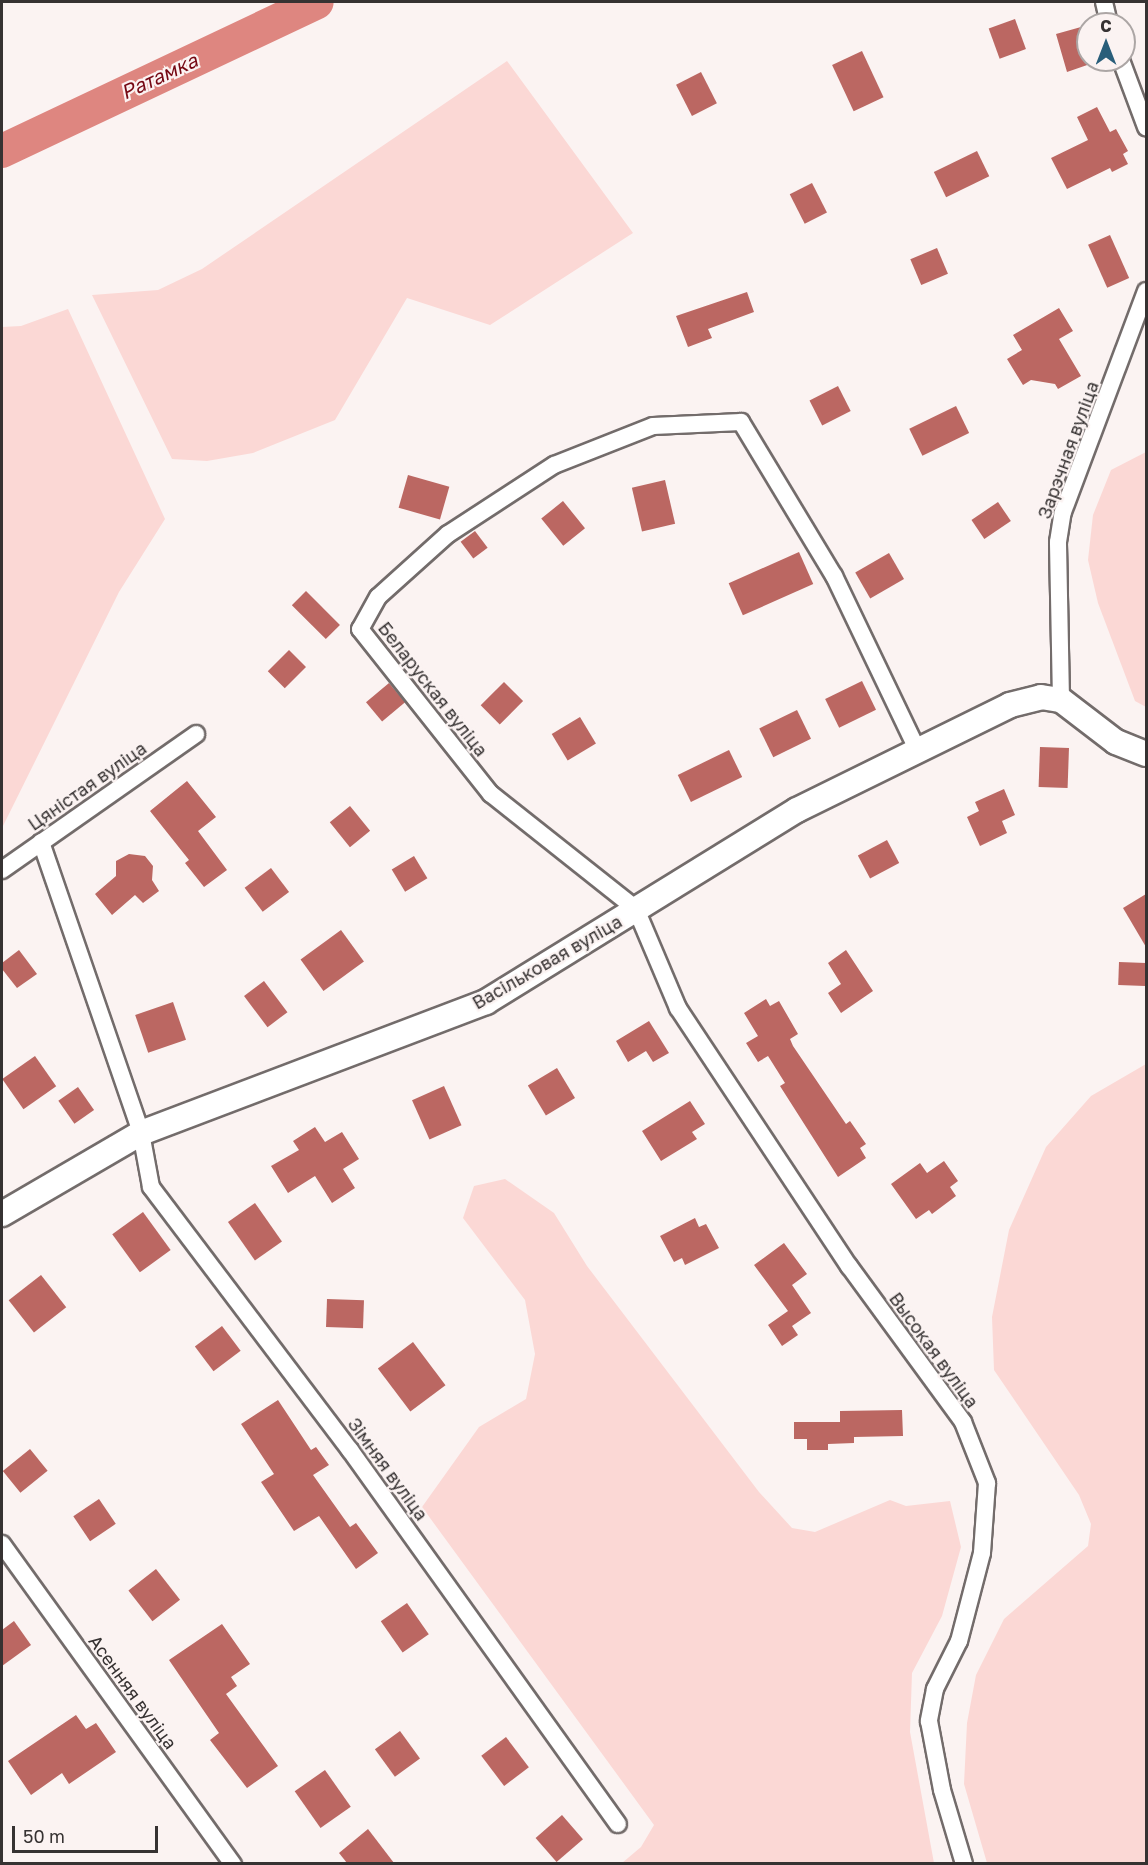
<!DOCTYPE html>
<html>
<head>
<meta charset="utf-8">
<style>
  body { margin:0 }
  #map { position:relative; width:1148px; height:1865px; overflow:hidden; background:#fbf3f2; font-family:"Golos Text",sans-serif }
  div>[style] { position:absolute }
  .green>* { inset:0; background:#fbd8d5 }
  .river>* { height:34px; margin:-17px; padding:0 17px; transform-origin:17px; border-radius:17px; background:#de8680 }
  .building>* { inset:0; background:#bb6762; transform-origin:0 0 }
  .roads { filter:drop-shadow(2px 0 #736c6b) drop-shadow(-2px 0 #736c6b) drop-shadow(0 2px #736c6b) drop-shadow(0 -2px #736c6b) }
  .street>* { height:16px; margin:-8px; padding:0 8px; transform-origin:8px; border-radius:8px; background:#fff }
  .secondary>* { height:24px; margin:-12px; padding:0 12px; transform-origin:12px; border-radius:12px; background:#fff }
  span { translate:-50% -50%; white-space:nowrap; text-align:center; line-height:1.15; -webkit-text-stroke:4.5px #fbf3f2; paint-order:stroke }
  .street-label { font-size:18px; color:#363232 }
  .water-label { font-size:20px; color:#750813; font-style:italic }
  .frame { position:absolute; inset:0; border:3px solid #363232; pointer-events:none }
  .north { position:absolute; left:1076px; top:12px; width:60px; height:60px; box-sizing:border-box; background:#fbf3f2; border:2px solid #aca6a5; border-radius:50%; rotate:0deg; font-size:16px; font-weight:700; line-height:24px; text-align:center; color:#363232 }
  .north::after { content:''; display:block; margin:auto; width:21px; height:27px; background:#295e7a; clip-path:polygon(50% 0,100% 100%,50% 72%,0 100%) }
  .scale { position:absolute; left:12px; top:1826px; width:146px; height:27px; box-sizing:border-box; border:3px solid #363232; border-top:0; padding-left:8px; font-size:18px; line-height:21px; white-space:nowrap; color:#363232; -webkit-text-stroke:4px #fbf3f2; paint-order:stroke }
</style>
</head>
<body>
<div id="map">
  <div class="green">
    <i style="clip-path:polygon(507px 61px,633px 233px,490px 325px,407px 298px,335px 420px,253px 453px,207px 461px,172px 459px,92px 295px,158px 290px,202px 269px)"></i>
    <i style="clip-path:polygon(68px 309px,165px 519px,119px 592px,2px 828px,2px 327px,21px 326px)"></i>
    <i style="clip-path:polygon(1146px 452px,1146px 707px,1135px 701px,1098px 603px,1088px 560px,1093px 515px,1111px 470px)"></i>
    <i style="clip-path:polygon(1146px 1064px,1146px 1863px,987px 1863px,964px 1784px,967px 1723px,976px 1675px,1004px 1619px,1088px 1546px,1091px 1524px,1079px 1495px,994px 1370px,992px 1317px,1009px 1230px,1046px 1147px,1091px 1096px)"></i>
    <i style="clip-path:polygon(505px 1179px,554px 1213px,587px 1266px,759px 1492px,792px 1528px,815px 1532px,890px 1500px,906px 1506px,950px 1501px,961px 1547px,942px 1616px,912px 1673px,910px 1732px,934px 1863px,622px 1863px,641px 1847px,654px 1825px,422px 1507px,479px 1427px,526px 1399px,535px 1354px,525px 1300px,463px 1218px,474px 1186px)"></i>
  </div>
  <div class="river">
    <i style="left:2px;top:151px;width:348px;rotate:-25.3deg"></i>
  </div>
  <div class="building">
    <i style="left:1015px;top:19px;width:32px;height:28px;rotate:70deg"></i>
    <i style="clip-path:polygon(1081px 27px,1088px 60px,1093px 63px,1067px 72px,1056px 34px)"></i>
    <i style="left:862px;top:51px;width:51px;height:33px;rotate:65deg"></i>
    <i style="left:701px;top:72px;width:35px;height:28px;rotate:63deg"></i>
    <i style="clip-path:polygon(1097px 107px,1110px 132px,1116px 129px,1128px 151px,1123px 154px,1128px 164px,1112px 172px,1110px 168px,1067px 189px,1051px 158px,1088px 140px,1077px 117px)"></i>
    <i style="left:977px;top:151px;width:28px;height:48px;rotate:64deg"></i>
    <i style="left:812px;top:183px;width:33px;height:25px;rotate:63deg"></i>
    <i style="left:1110px;top:235px;width:47px;height:24px;rotate:66deg"></i>
    <i style="left:937px;top:248px;width:28px;height:29px;rotate:67deg"></i>
    <i style="clip-path:polygon(747px 292px,754px 312px,708px 329px,712px 338px,688px 347px,676px 316px)"></i>
    <i style="clip-path:polygon(1059px 308px,1073px 331px,1059px 339px,1081px 376px,1058px 389px,1055px 384px,1031px 380px,1023px 385px,1007px 359px,1022px 350px,1013px 335px)"></i>
    <i style="left:838px;top:386px;width:28px;height:32px;rotate:63deg"></i>
    <i style="left:956px;top:406px;width:30px;height:52px;rotate:64deg"></i>
    <i style="left:408px;top:475px;width:43px;height:34px;rotate:16deg"></i>
    <i style="left:665px;top:480px;width:45px;height:34px;rotate:77deg"></i>
    <i style="left:563px;top:501px;width:35px;height:28px;rotate:51deg"></i>
    <i style="left:998px;top:502px;width:23px;height:32px;rotate:56deg"></i>
    <i style="left:475px;top:531px;width:21px;height:18px;rotate:53deg"></i>
    <i style="left:799px;top:552px;width:35px;height:77px;rotate:66deg"></i>
    <i style="left:889px;top:553px;width:30px;height:39px;rotate:60deg"></i>
    <i style="left:306px;top:591px;width:48px;height:20px;rotate:45deg"></i>
    <i style="left:289px;top:650px;width:24px;height:30px;rotate:45deg"></i>
    <i style="left:862px;top:681px;width:32px;height:41px;rotate:64deg"></i>
    <i style="left:504px;top:682px;width:27px;height:33px;rotate:45deg"></i>
    <i style="left:389px;top:683px;width:25px;height:30px;rotate:50deg"></i>
    <i style="left:797px;top:710px;width:32px;height:42px;rotate:64deg"></i>
    <i style="left:580px;top:717px;width:31px;height:33px;rotate:59deg"></i>
    <i style="left:1040px;top:747px;width:29px;height:40px;rotate:2deg"></i>
    <i style="left:729px;top:750px;width:30px;height:57px;rotate:64deg"></i>
    <i style="clip-path:polygon(187px 781px,216px 817px,198px 831px,227px 870px,204px 887px,185px 863px,189px 860px,150px 811px)"></i>
    <i style="clip-path:polygon(1004px 789px,1015px 815px,1002px 821px,1007px 833px,980px 846px,967px 817px,979px 811px,975px 802px)"></i>
    <i style="left:350px;top:806px;width:32px;height:26px;rotate:51deg"></i>
    <i style="left:887px;top:840px;width:26px;height:33px;rotate:62deg"></i>
    <i style="clip-path:polygon(129px 854px,145px 856px,153px 866px,152px 880px,159px 891px,143px 903px,135px 895px,112px 915px,95px 894px,116px 876px,116px 861px)"></i>
    <i style="left:414px;top:856px;width:26px;height:26px;rotate:59deg"></i>
    <i style="left:271px;top:868px;width:30px;height:33px;rotate:53deg"></i>
    <i style="clip-path:polygon(1146px 894px,1146px 947px,1123px 908px)"></i>
    <i style="left:341px;top:930px;width:39px;height:50px;rotate:54deg"></i>
    <i style="clip-path:polygon(19px 950px,37px 974px,17px 988px,2px 969px,2px 963px)"></i>
    <i style="clip-path:polygon(846px 950px,873px 991px,841px 1013px,828px 993px,841px 984px,828px 963px)"></i>
    <i style="left:1119px;top:962px;width:27px;height:23px;rotate:2deg"></i>
    <i style="left:264px;top:981px;width:39px;height:25px;rotate:53deg"></i>
    <i style="clip-path:polygon(766px 999px,770px 1006px,779px 1001px,798px 1034px,790px 1039px,793px 1046px,846px 1124px,850px 1121px,866px 1144px,860px 1148px,866px 1158px,838px 1177px,780px 1086px,785px 1083px,768px 1056px,758px 1062px,746px 1043px,758px 1036px,744px 1013px)"></i>
    <i style="left:173px;top:1002px;width:40px;height:40px;rotate:71deg"></i>
    <i style="clip-path:polygon(649px 1021px,669px 1053px,653px 1062px,646px 1051px,628px 1062px,616px 1041px)"></i>
    <i style="left:35px;top:1056px;width:37px;height:40px;rotate:55deg"></i>
    <i style="left:557px;top:1068px;width:35px;height:34px;rotate:59deg"></i>
    <i style="left:444px;top:1086px;width:43px;height:35px;rotate:66deg"></i>
    <i style="left:78px;top:1087px;width:28px;height:24px;rotate:55deg"></i>
    <i style="clip-path:polygon(690px 1101px,705px 1124px,692px 1132px,697px 1139px,661px 1161px,642px 1131px)"></i>
    <i style="clip-path:polygon(315px 1127px,325px 1142px,342px 1132px,359px 1159px,343px 1169px,355px 1188px,332px 1203px,315px 1176px,288px 1193px,271px 1166px,299px 1150px,293px 1141px)"></i>
    <i style="clip-path:polygon(944px 1161px,958px 1181px,950px 1187px,956px 1196px,932px 1214px,929px 1210px,916px 1219px,891px 1184px,920px 1163px,927px 1173px)"></i>
    <i style="left:255px;top:1203px;width:47px;height:33px;rotate:55deg"></i>
    <i style="left:143px;top:1212px;width:47px;height:38px;rotate:54deg"></i>
    <i style="clip-path:polygon(695px 1218px,699px 1227px,706px 1224px,719px 1248px,685px 1265px,682px 1258px,674px 1262px,660px 1236px)"></i>
    <i style="clip-path:polygon(784px 1243px,807px 1274px,792px 1285px,811px 1313px,792px 1326px,798px 1335px,782px 1346px,768px 1325px,788px 1311px,754px 1265px)"></i>
    <i style="left:41px;top:1275px;width:41px;height:41px;rotate:52deg"></i>
    <i style="left:327px;top:1299px;width:37px;height:28px;rotate:2deg"></i>
    <i style="left:222px;top:1326px;width:31px;height:34px;rotate:53deg"></i>
    <i style="left:413px;top:1342px;width:54px;height:44px;rotate:53deg"></i>
    <i style="clip-path:polygon(278px 1400px,311px 1450px,316px 1447px,329px 1465px,313px 1475px,350px 1527px,356px 1523px,378px 1553px,356px 1569px,319px 1516px,294px 1531px,261px 1482px,274px 1474px,241px 1424px)"></i>
    <i style="clip-path:polygon(902px 1410px,903px 1436px,854px 1437px,854px 1443px,828px 1444px,828px 1450px,807px 1450px,807px 1439px,794px 1439px,794px 1422px,840px 1422px,840px 1411px)"></i>
    <i style="left:30px;top:1449px;width:28px;height:35px;rotate:51deg"></i>
    <i style="left:99px;top:1499px;width:30px;height:31px;rotate:56deg"></i>
    <i style="left:156px;top:1569px;width:39px;height:35px;rotate:52deg"></i>
    <i style="left:407px;top:1603px;width:38px;height:32px;rotate:55deg"></i>
    <i style="clip-path:polygon(14px 1621px,31px 1645px,2px 1666px,2px 1630px)"></i>
    <i style="clip-path:polygon(222px 1624px,250px 1664px,231px 1677px,237px 1686px,226px 1694px,278px 1766px,247px 1788px,210px 1740px,219px 1733px,169px 1660px)"></i>
    <i style="clip-path:polygon(76px 1715px,86px 1729px,96px 1723px,116px 1752px,69px 1784px,62px 1773px,31px 1795px,8px 1761px)"></i>
    <i style="left:400px;top:1731px;width:34px;height:31px;rotate:54deg"></i>
    <i style="left:506px;top:1737px;width:38px;height:31px;rotate:53deg"></i>
    <i style="left:325px;top:1770px;width:45px;height:37px;rotate:55deg"></i>
    <i style="left:562px;top:1815px;width:32px;height:35px;rotate:49deg"></i>
    <i style="clip-path:polygon(368px 1829px,394px 1863px,347px 1863px,339px 1853px)"></i>
  </div>
  <div class="roads">
    <div class="street">
      <i style="left:1104px;top:2px;width:23px;rotate:77deg"></i>
      <i style="left:1121px;top:60px;width:72px;rotate:69.5deg"></i>
      <i style="left:1061px;top:700px;width:158px;rotate:-91.1deg"></i>
      <i style="left:1058px;top:542px;width:30px;rotate:-81deg"></i>
      <i style="left:1063px;top:512px;width:236px;rotate:-69.4deg"></i>
      <i style="left:917px;top:749px;width:192px;rotate:-115.6deg"></i>
      <i style="left:834px;top:576px;width:180px;rotate:-121.1deg"></i>
      <i style="left:741px;top:422px;width:88px;rotate:177.4deg"></i>
      <i style="left:653px;top:426px;width:106px;rotate:158.5deg"></i>
      <i style="left:554px;top:465px;width:126px;rotate:146.9deg"></i>
      <i style="left:448px;top:534px;width:94px;rotate:138deg"></i>
      <i style="left:378px;top:597px;width:37px;rotate:119deg"></i>
      <i style="left:360px;top:629px;width:211px;rotate:51.6deg"></i>
      <i style="left:491px;top:794px;width:185px;rotate:38.4deg"></i>
      <i style="left:636px;top:909px;width:108px;rotate:67deg"></i>
      <i style="left:678px;top:1008px;width:310px;rotate:56.5deg"></i>
      <i style="left:849px;top:1266px;width:193px;rotate:53.8deg"></i>
      <i style="left:963px;top:1422px;width:66px;rotate:68.5deg"></i>
      <i style="left:987px;top:1483px;width:70px;rotate:94.1deg"></i>
      <i style="left:982px;top:1553px;width:91px;rotate:104.6deg"></i>
      <i style="left:959px;top:1641px;width:54px;rotate:116.6deg"></i>
      <i style="left:935px;top:1689px;width:33px;rotate:101deg"></i>
      <i style="left:929px;top:1721px;width:70px;rotate:79.3deg"></i>
      <i style="left:942px;top:1790px;width:77px;rotate:73.4deg"></i>
      <i style="left:41px;top:842px;width:308px;rotate:71deg"></i>
      <i style="left:141px;top:1133px;width:55px;rotate:79.5deg"></i>
      <i style="left:151px;top:1187px;width:330px;rotate:52.9deg"></i>
      <i style="left:350px;top:1450px;width:460px;rotate:54.4deg"></i>
      <i style="left:2px;top:870px;width:237px;rotate:-35deg"></i>
      <i style="left:2px;top:1544px;width:395px;rotate:54.2deg"></i>
    </div>
    <div class="secondary">
      <i style="left:2px;top:1214px;width:161px;rotate:-30.2deg"></i>
      <i style="left:141px;top:1133px;width:369px;rotate:-20.8deg"></i>
      <i style="left:486px;top:1002px;width:365px;rotate:-31.7deg"></i>
      <i style="left:797px;top:810px;width:237px;rotate:-26.2deg"></i>
      <i style="left:1010px;top:705px;width:32px;rotate:-14deg"></i>
      <i style="left:1041px;top:697px;width:20px;rotate:9deg"></i>
      <i style="left:1061px;top:700px;width:69px;rotate:37.4deg"></i>
      <i style="left:1116px;top:742px;width:32px;rotate:22deg"></i>
    </div>
  </div>
  <div class="street-label">
    <span style="left:1068px;top:450px;rotate:-70deg">Зарэчная вуліца</span>
    <span style="left:433px;top:689px;rotate:52deg">Беларуская вуліца</span>
    <span style="left:87px;top:786px;rotate:-35deg">Цяністая вуліца</span>
    <span style="left:547px;top:962px;rotate:-30deg">Васільковая вуліца</span>
    <span style="left:934px;top:1350px;rotate:54deg">Высокая вуліца</span>
    <span style="left:388px;top:1469px;rotate:54deg">Зімняя вуліца</span>
    <span style="left:133px;top:1692px;rotate:54deg">Асенняя вуліца</span>
  </div>
  <div class="water-label">
    <span style="left:159px;top:76px;rotate:-25deg">Ратамка</span>
  </div>
  <div class="frame"></div>
  <div class="north">С</div>
  <div class="scale">50 m</div>
</div>
</body>
</html>
